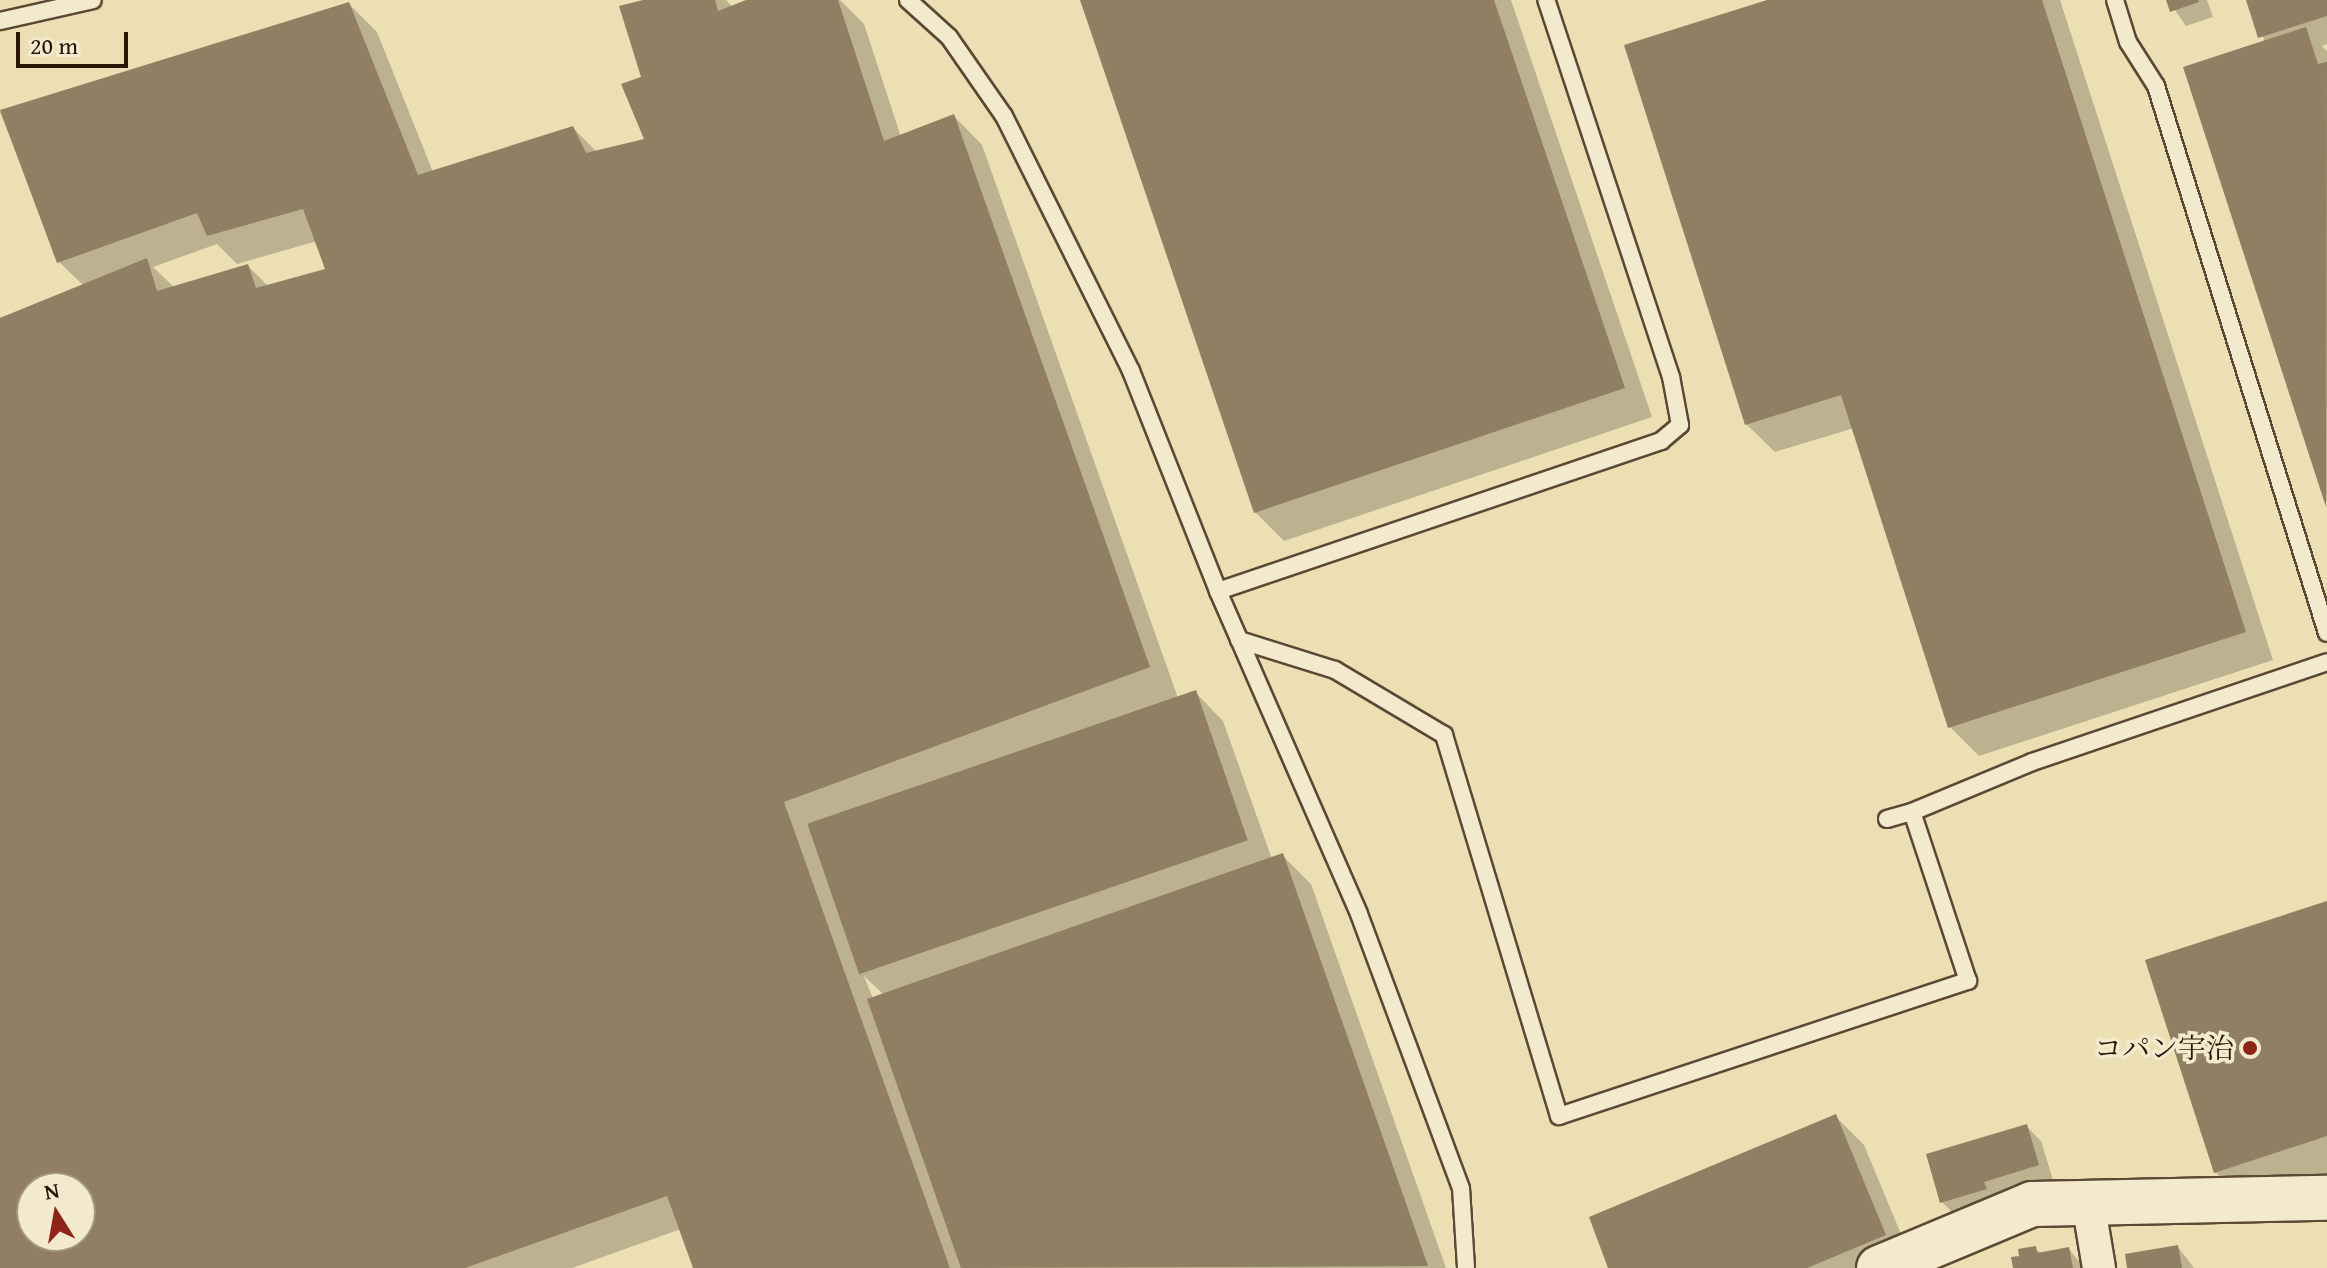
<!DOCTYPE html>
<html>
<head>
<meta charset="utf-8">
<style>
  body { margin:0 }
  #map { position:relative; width:2327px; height:1268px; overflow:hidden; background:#ecdfb4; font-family:"Gentium Book Plus","Noto Serif JP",serif }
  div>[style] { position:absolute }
  .shadow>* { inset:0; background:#0003 }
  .building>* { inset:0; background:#907f62; transform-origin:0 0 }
  .roads { filter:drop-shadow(2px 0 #5c4834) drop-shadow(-2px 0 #5c4834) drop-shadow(0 2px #5c4834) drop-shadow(0 -2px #5c4834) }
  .lane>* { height:16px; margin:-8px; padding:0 8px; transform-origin:8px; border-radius:8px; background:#f3eace }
  .street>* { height:32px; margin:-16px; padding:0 16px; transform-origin:16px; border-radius:16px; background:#f3eace }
  .secondary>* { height:44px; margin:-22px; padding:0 22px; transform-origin:22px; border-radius:22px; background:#f3eace }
  .dots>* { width:22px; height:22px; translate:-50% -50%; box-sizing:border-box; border:4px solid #f3eace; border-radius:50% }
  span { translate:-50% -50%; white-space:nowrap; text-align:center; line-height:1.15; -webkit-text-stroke:7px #f3eace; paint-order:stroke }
  .poi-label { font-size:28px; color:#2c1609 }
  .right { translate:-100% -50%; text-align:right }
  .north { position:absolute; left:16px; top:1172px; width:80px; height:80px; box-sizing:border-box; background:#f3eace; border:2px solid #a3957f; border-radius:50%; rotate:349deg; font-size:22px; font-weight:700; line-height:32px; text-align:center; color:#2c1609 }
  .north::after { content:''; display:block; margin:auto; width:28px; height:36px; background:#8f2418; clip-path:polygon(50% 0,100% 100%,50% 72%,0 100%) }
  .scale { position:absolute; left:16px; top:32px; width:112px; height:36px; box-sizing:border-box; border:4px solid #2c1609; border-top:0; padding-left:10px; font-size:24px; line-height:28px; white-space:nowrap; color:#2c1609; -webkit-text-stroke:6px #f3eace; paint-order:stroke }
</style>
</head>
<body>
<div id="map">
  <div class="shadow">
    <i style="clip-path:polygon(evenodd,650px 0,726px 0,733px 7px,751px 0,840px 0,864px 24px,901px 137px,954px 116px,982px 145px,1178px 698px,1195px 692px,1223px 721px,1272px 859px,1283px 856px,1311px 884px,1446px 1268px,695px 1268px,681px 1229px,572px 1268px,0 1268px,0 318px,83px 285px,59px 262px,0 112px,349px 4px,377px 32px,433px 172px,573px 128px,597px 152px,646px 141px,643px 78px,650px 0,317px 241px,328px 270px,269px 287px,248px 266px,175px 288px,153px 267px,217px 244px,237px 264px,317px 241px,650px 0,864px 976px,884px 995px,873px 999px,864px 976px,650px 0,32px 1188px,80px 1188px,80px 1236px,32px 1236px,32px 1188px)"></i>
    <i style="clip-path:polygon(1082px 0,1511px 0,1652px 417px,1284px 541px,1255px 512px)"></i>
    <i style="clip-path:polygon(1774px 0,2060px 0,2273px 660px,1979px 756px,1950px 727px,1854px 428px,1775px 452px,1746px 424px)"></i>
    <i style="clip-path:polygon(2168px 0,2207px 0,2213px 17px,2186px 26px)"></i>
    <i style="clip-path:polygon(2248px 0,2327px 0,2327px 44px,2322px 46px,2327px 51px,2327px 502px,2185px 68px,2265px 42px)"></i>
    <i style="clip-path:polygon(2327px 903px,2327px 1173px,2244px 1200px,2215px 1172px)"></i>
    <i style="clip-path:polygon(1836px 1117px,1864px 1145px,1913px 1263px,1902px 1268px,1610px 1268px)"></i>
    <i style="clip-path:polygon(2026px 1126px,2041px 1141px,2053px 1180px,1997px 1196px,1957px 1217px,1942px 1202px)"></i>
    <i style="clip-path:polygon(2178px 1247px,2194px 1268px,2129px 1268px)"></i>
    <i style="clip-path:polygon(2035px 1248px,2042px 1254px,2069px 1249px,2084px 1268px,2015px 1268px)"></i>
  </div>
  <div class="building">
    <i style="clip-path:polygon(evenodd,643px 0,715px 0,718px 11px,746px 0,838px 0,884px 141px,954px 114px,1150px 667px,784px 802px,950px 1268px,693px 1268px,667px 1196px,465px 1268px,0 1268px,0 318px,147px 258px,157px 291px,248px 264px,256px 288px,325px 269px,303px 209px,207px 236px,197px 213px,57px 263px,0 110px,349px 2px,418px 175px,573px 126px,586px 153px,644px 139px,621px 84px,641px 77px,619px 6px,643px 0,32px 1188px,80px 1188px,80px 1236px,32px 1236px,32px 1188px)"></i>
    <i style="clip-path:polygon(1080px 0,1494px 0,1625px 388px,1254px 513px)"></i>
    <i style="clip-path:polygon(1767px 0,2042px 0,2246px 632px,1948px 728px,1841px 395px,1745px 425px,1624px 45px)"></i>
    <i style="clip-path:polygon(2166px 0,2198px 0,2199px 2px,2170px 12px)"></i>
    <i style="clip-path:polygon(2246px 0,2327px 0,2327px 16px,2258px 38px)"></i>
    <i style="clip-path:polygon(2306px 27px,2318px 64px,2327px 62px,2326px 507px,2183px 67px)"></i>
    <i style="left:1196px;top:690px;width:159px;height:411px;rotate:71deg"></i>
    <i style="clip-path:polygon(1283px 853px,1428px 1266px,961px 1268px,867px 999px)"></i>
    <i style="clip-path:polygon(2327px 901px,2327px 1136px,2214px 1173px,2145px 960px)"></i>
    <i style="clip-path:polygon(1836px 1114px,1886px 1235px,1807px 1268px,1608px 1268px,1589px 1217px)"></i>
    <i style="clip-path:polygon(2027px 1124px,2039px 1165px,1984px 1182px,1987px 1189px,1940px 1203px,1926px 1154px)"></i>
    <i style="clip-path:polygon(2178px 1245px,2182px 1268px,2127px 1268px,2125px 1254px)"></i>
    <i style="clip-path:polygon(2036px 1246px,2037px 1253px,2069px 1247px,2073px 1268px,2013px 1268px,2011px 1257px,2019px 1256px,2018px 1249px)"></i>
  </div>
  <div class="roads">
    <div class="lane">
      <i style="left:908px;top:0;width:55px;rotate:42.1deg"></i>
      <i style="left:949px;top:37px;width:96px;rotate:55.2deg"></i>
      <i style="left:1004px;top:116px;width:285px;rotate:63.5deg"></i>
      <i style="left:1131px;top:371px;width:237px;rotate:68.4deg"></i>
      <i style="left:1218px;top:591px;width:352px;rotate:66.4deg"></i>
      <i style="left:1359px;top:914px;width:292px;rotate:69.6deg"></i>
      <i style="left:1461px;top:1188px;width:80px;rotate:86.4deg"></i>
      <i style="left:2115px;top:0;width:44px;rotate:72.8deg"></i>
      <i style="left:2128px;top:42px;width:52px;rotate:57.5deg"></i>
      <i style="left:2156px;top:86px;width:573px;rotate:72.64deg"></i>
      <i style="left:0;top:21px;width:95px;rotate:-12.7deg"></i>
      <i style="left:1218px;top:591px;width:468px;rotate:-18.7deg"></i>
      <i style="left:1661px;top:441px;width:25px;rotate:-40deg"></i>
      <i style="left:1680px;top:425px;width:49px;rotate:-100.6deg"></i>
      <i style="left:1671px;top:377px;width:397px;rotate:-108.3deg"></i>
      <i style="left:1239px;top:640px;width:101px;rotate:17.4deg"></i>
      <i style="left:1335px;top:670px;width:127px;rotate:30.8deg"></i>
      <i style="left:1444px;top:735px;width:398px;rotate:73.2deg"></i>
      <i style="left:1559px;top:1116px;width:431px;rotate:-18.3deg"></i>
      <i style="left:1968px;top:981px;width:178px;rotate:-108.3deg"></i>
      <i style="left:1912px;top:812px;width:130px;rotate:-22.6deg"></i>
      <i style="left:2032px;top:762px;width:311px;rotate:-18.7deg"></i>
      <i style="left:1887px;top:819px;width:26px;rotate:-16deg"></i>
    </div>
    <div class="street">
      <i style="left:2088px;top:1202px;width:67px;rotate:80.5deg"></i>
    </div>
    <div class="secondary">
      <i style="left:1879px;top:1268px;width:166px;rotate:-22.7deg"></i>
      <i style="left:2032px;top:1204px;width:295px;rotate:-1.2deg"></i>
    </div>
  </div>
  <div class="dots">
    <i style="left:2250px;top:1048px;background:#8f2418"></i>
  </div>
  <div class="poi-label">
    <span class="right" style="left:2234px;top:1048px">コパン宇治</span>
  </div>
  <div class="north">N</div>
  <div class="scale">20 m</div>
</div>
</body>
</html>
